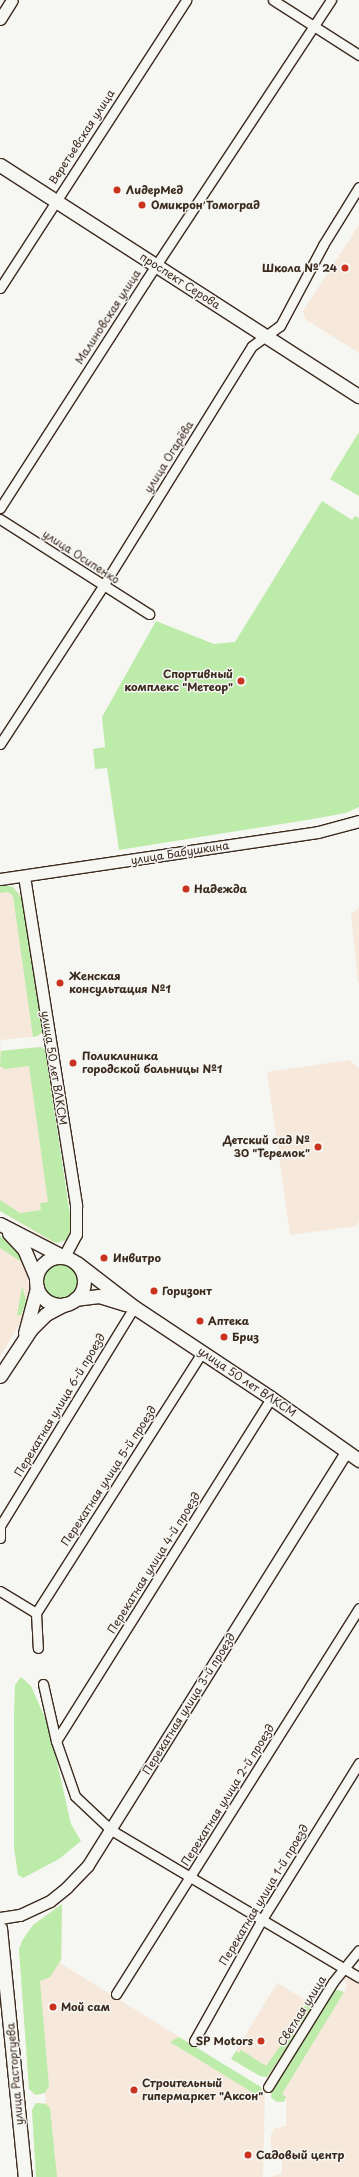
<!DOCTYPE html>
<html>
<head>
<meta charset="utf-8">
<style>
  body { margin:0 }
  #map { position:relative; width:359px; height:2177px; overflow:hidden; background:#f6f6f2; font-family:"Playpen Sans",sans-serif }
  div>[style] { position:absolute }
  .built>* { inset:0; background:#f6e9db }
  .green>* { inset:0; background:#bdecaa }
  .round { border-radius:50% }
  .roads { filter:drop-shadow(1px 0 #3b2a1e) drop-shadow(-1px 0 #3b2a1e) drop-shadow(0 1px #3b2a1e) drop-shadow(0 -1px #3b2a1e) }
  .minor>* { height:9px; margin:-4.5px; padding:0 4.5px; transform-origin:4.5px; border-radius:4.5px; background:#f6f6f2 }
  .tertiary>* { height:11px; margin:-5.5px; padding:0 5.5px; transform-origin:5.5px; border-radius:5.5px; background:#f6f6f2 }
  .secondary>* { height:13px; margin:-6.5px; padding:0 6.5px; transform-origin:6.5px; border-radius:6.5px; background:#f6f6f2 }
  .secondary>.ring { margin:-6.5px; padding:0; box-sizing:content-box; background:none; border:13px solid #f6f6f2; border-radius:50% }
  .dots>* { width:11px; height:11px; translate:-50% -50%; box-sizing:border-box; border:2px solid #f6f6f2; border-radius:50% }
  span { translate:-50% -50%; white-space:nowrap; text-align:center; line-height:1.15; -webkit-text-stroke:3px #f6f6f2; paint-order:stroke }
  .street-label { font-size:11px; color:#3b2a1e }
  .poi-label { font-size:11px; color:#3b2a1e; font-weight:700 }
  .left { translate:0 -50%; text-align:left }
  .right { translate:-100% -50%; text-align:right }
</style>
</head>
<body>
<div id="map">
  <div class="built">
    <i style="clip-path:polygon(359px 225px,359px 353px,305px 319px,303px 311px)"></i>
    <i style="clip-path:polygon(0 884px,13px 887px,22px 896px,40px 1036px,0 1040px,1px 1051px,36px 1047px,45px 1049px,66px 1240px,59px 1243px,52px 1243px,0 1211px)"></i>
    <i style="clip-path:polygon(359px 907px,359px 982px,358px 982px,351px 914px)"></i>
    <i style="clip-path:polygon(349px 1060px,359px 1068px,359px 1221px,357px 1226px,290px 1235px,267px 1072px)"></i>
    <i style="clip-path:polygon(0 1236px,26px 1264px,30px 1294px,28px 1310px,0 1357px)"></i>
    <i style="clip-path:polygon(62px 1904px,62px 1957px,60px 1963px,265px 2090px,263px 2177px,36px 2177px,32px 2110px,36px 2103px,46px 2103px,45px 2093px,34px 2095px,29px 2089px,19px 1949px,22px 1941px,33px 1925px)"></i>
    <i style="clip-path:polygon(343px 1978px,359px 1981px,359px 2177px,271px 2177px,282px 2173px,282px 2155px,271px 2150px,271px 2134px,275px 2128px,286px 2126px,286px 2099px,278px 2103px,273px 2099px,271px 2092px,334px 1991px,344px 1992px,347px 1986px)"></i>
    <i style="clip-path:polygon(277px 1983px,314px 2005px,302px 2024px,298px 2023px,296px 2020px,289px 2031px,295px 2034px,270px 2075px,264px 2077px,231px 2059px)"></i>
  </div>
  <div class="green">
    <i style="clip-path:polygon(359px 432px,359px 496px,330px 479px)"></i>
    <i style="clip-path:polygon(322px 501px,352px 520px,355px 516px,359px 518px,359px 807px,346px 813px,313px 819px,119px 850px,107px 768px,95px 769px,93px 749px,105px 747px,102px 717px,156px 621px,214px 644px,235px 642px)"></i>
    <i style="clip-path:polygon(0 884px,13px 887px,24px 901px,43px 1032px,37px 1036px,33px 1037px,13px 896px,8px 892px,0 893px)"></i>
    <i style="clip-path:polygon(41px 1047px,45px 1049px,72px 1228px,66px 1240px,56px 1243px,0 1211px,0 1200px,20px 1213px,41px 1210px,40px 1203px,48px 1202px,29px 1066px,5px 1069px,0 1066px,1px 1051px)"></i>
    <i style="clip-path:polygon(0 1236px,16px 1245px,23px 1256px,20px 1261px,0 1248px)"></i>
    <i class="round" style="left:39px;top:1259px;width:42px;height:42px"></i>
    <i style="clip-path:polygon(22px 1286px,27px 1303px,20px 1316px,17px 1315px)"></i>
    <i style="clip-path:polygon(21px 1677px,31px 1686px,49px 1727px,71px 1824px,81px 1841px,59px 1859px,23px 1878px,18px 1875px,14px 1848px,14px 1715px,15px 1685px)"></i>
    <i style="clip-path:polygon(62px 1904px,61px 1960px,50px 1977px,40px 1981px,49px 2086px,45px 2093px,36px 2095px,29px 2089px,19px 1949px,22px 1941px,33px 1925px)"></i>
    <i style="clip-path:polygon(338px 1990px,344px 1992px,282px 2094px,286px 2097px,284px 2102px,275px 2101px,271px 2097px,272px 2088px,332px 1992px)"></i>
    <i style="clip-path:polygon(308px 2001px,314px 2005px,302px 2024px,298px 2023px,297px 2018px)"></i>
    <i style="clip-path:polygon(291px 2031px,295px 2036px,267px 2077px,260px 2076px,231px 2059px,236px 2051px,239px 2053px,241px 2050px,266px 2066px)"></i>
    <i style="clip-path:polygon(179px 2037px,261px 2087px,262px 2092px,255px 2094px,170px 2042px)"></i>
    <i style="clip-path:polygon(36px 2103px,46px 2104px,50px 2108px,57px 2177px,36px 2177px,32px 2110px)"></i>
  </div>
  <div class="roads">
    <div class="minor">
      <i style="left:273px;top:0;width:102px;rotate:32.6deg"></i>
      <i style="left:0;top:288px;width:343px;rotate:-57.1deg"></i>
      <i style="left:0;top:508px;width:269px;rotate:-57.3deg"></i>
      <i style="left:145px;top:282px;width:338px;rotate:-56.6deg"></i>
      <i style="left:0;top:519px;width:177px;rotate:32.5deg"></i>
      <i style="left:0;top:744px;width:189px;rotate:-56.9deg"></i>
      <i style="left:103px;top:586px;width:282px;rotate:-58.2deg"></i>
      <i style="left:252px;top:346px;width:34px;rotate:-36deg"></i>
      <i style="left:280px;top:326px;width:92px;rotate:-62deg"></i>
      <i style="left:323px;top:245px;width:68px;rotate:-58.2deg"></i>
      <i style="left:0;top:1538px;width:12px;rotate:-90deg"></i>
      <i style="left:0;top:1526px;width:257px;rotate:-58.5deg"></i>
      <i style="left:0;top:1591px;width:42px;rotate:31.4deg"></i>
      <i style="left:36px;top:1613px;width:309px;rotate:-57.5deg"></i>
      <i style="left:36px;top:1613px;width:35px;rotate:87deg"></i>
      <i style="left:43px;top:1684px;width:58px;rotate:77.2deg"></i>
      <i style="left:56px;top:1741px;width:58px;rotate:70.9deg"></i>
      <i style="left:75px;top:1796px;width:50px;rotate:43.4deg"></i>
      <i style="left:111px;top:1830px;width:288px;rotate:30.7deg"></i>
      <i style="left:56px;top:1741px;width:405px;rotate:-57.9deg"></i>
      <i style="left:116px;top:1994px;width:456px;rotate:-57.8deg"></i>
      <i style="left:194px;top:2041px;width:137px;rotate:-60.8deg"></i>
      <i style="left:261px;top:1921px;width:186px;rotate:-58.2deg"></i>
      <i style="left:268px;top:2087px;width:123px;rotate:-58.2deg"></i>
      <i style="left:333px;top:1982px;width:41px;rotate:-50.9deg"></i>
    </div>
    <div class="tertiary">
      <i style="left:0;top:19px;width:22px;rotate:-58deg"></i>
      <i style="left:24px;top:876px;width:334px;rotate:81deg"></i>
      <i style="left:76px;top:1206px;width:28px;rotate:90deg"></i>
      <i style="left:76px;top:1234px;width:26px;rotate:118deg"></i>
      <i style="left:0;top:879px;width:321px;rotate:-8.4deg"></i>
      <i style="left:318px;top:832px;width:42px;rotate:-15deg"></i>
      <i style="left:0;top:1918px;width:20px;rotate:-9deg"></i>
      <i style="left:20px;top:1915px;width:33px;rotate:-25deg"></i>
      <i style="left:50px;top:1901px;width:22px;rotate:-39deg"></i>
      <i style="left:67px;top:1887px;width:30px;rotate:-46deg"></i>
      <i style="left:88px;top:1865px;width:487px;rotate:-58deg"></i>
    </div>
    <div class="secondary">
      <i style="left:0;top:165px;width:427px;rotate:32.8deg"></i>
      <i style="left:0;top:1224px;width:72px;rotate:27.3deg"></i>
      <i style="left:9px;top:1233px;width:22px;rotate:47deg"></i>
      <i style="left:24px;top:1249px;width:30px;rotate:67deg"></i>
      <i class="ring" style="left:36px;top:1257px;width:35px;height:35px"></i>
      <i style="left:77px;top:1263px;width:72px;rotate:37.7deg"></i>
      <i style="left:134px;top:1307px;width:164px;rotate:33.6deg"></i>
      <i style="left:271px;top:1398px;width:108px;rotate:35.2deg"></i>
      <i style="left:75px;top:1299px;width:24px;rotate:-7deg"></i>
      <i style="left:99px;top:1296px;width:28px;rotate:17deg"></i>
      <i style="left:25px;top:1333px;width:47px;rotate:-75.1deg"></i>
      <i style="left:0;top:1376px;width:56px;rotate:-56.6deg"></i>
      <i style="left:31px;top:1329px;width:21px;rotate:-45deg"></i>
      <i style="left:46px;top:1314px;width:21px;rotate:-28deg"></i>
      <i style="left:0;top:1928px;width:250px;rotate:84.3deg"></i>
    </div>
  </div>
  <div class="dots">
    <i style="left:117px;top:190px;background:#c8321e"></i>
    <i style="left:142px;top:205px;background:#c8321e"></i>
    <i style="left:345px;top:268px;background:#c8321e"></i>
    <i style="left:241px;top:681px;background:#c8321e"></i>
    <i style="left:186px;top:889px;background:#c8321e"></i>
    <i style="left:60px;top:983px;background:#c8321e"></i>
    <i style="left:73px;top:1063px;background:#c8321e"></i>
    <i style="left:318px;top:1147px;background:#c8321e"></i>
    <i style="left:104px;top:1258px;background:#c8321e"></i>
    <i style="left:154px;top:1291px;background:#c8321e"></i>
    <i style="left:200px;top:1321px;background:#c8321e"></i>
    <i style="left:224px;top:1337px;background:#c8321e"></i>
    <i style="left:53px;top:2007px;background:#c8321e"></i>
    <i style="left:261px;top:2041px;background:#c8321e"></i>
    <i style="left:134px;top:2090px;background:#c8321e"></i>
    <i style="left:248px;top:2155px;background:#c8321e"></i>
  </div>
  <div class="street-label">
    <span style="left:82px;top:137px;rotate:-57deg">Веретьевская улица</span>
    <span style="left:180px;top:281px;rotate:33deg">проспект Серова</span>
    <span style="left:108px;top:317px;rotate:-57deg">Малиновская улица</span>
    <span style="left:169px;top:457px;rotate:-58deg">улица Огарёва</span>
    <span style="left:81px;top:557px;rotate:33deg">улица Осипенко</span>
    <span style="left:180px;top:853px;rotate:-9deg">улица Бабушкина</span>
    <span style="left:54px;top:1068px;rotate:81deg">улица 50 лет ВЛКСМ</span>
    <span style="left:247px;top:1382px;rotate:34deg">улица 50 лет ВЛКСМ</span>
    <span style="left:60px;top:1405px;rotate:-59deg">Перекатная улица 6-й проезд</span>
    <span style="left:109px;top:1476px;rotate:-57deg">Перекатная улица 5-й проезд</span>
    <span style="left:154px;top:1563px;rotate:-58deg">Перекатная улица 4-й проезд</span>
    <span style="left:189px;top:1704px;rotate:-58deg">Перекатная улица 3-й проезд</span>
    <span style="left:228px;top:1795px;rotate:-58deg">Перекатная улица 2-й проезд</span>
    <span style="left:264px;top:1895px;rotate:-59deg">Перекатная улица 1-й проезд</span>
    <span style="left:302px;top:2011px;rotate:-58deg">Светлая улица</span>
    <span style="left:15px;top:2074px;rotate:-95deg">улица Расторгуева</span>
  </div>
  <div class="poi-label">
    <span class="left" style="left:126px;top:190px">ЛидерМед</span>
    <span class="left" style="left:151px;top:205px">Омикрон Томоград</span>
    <span class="right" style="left:337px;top:268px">Школа № 24</span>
    <span class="right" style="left:233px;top:681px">Спортивный<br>комплекс "Метеор"</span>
    <span class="left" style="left:194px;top:889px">Надежда</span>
    <span class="left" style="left:69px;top:983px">Женская<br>консультация №1</span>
    <span class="left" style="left:82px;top:1063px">Поликлиника<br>городской больницы №1</span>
    <span class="right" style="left:310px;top:1147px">Детский сад №<br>30 "Теремок"</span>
    <span class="left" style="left:113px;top:1258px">Инвитро</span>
    <span class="left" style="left:162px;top:1291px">Горизонт</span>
    <span class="left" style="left:208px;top:1321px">Аптека</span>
    <span class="left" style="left:232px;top:1337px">Бриз</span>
    <span class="left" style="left:61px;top:2007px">Мой сам</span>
    <span class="right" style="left:253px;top:2041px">SP Motors</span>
    <span class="left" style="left:142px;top:2090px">Строительный<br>гипермаркет "Аксон"</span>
    <span class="left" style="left:256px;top:2155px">Садовый центр</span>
  </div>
</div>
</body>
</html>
